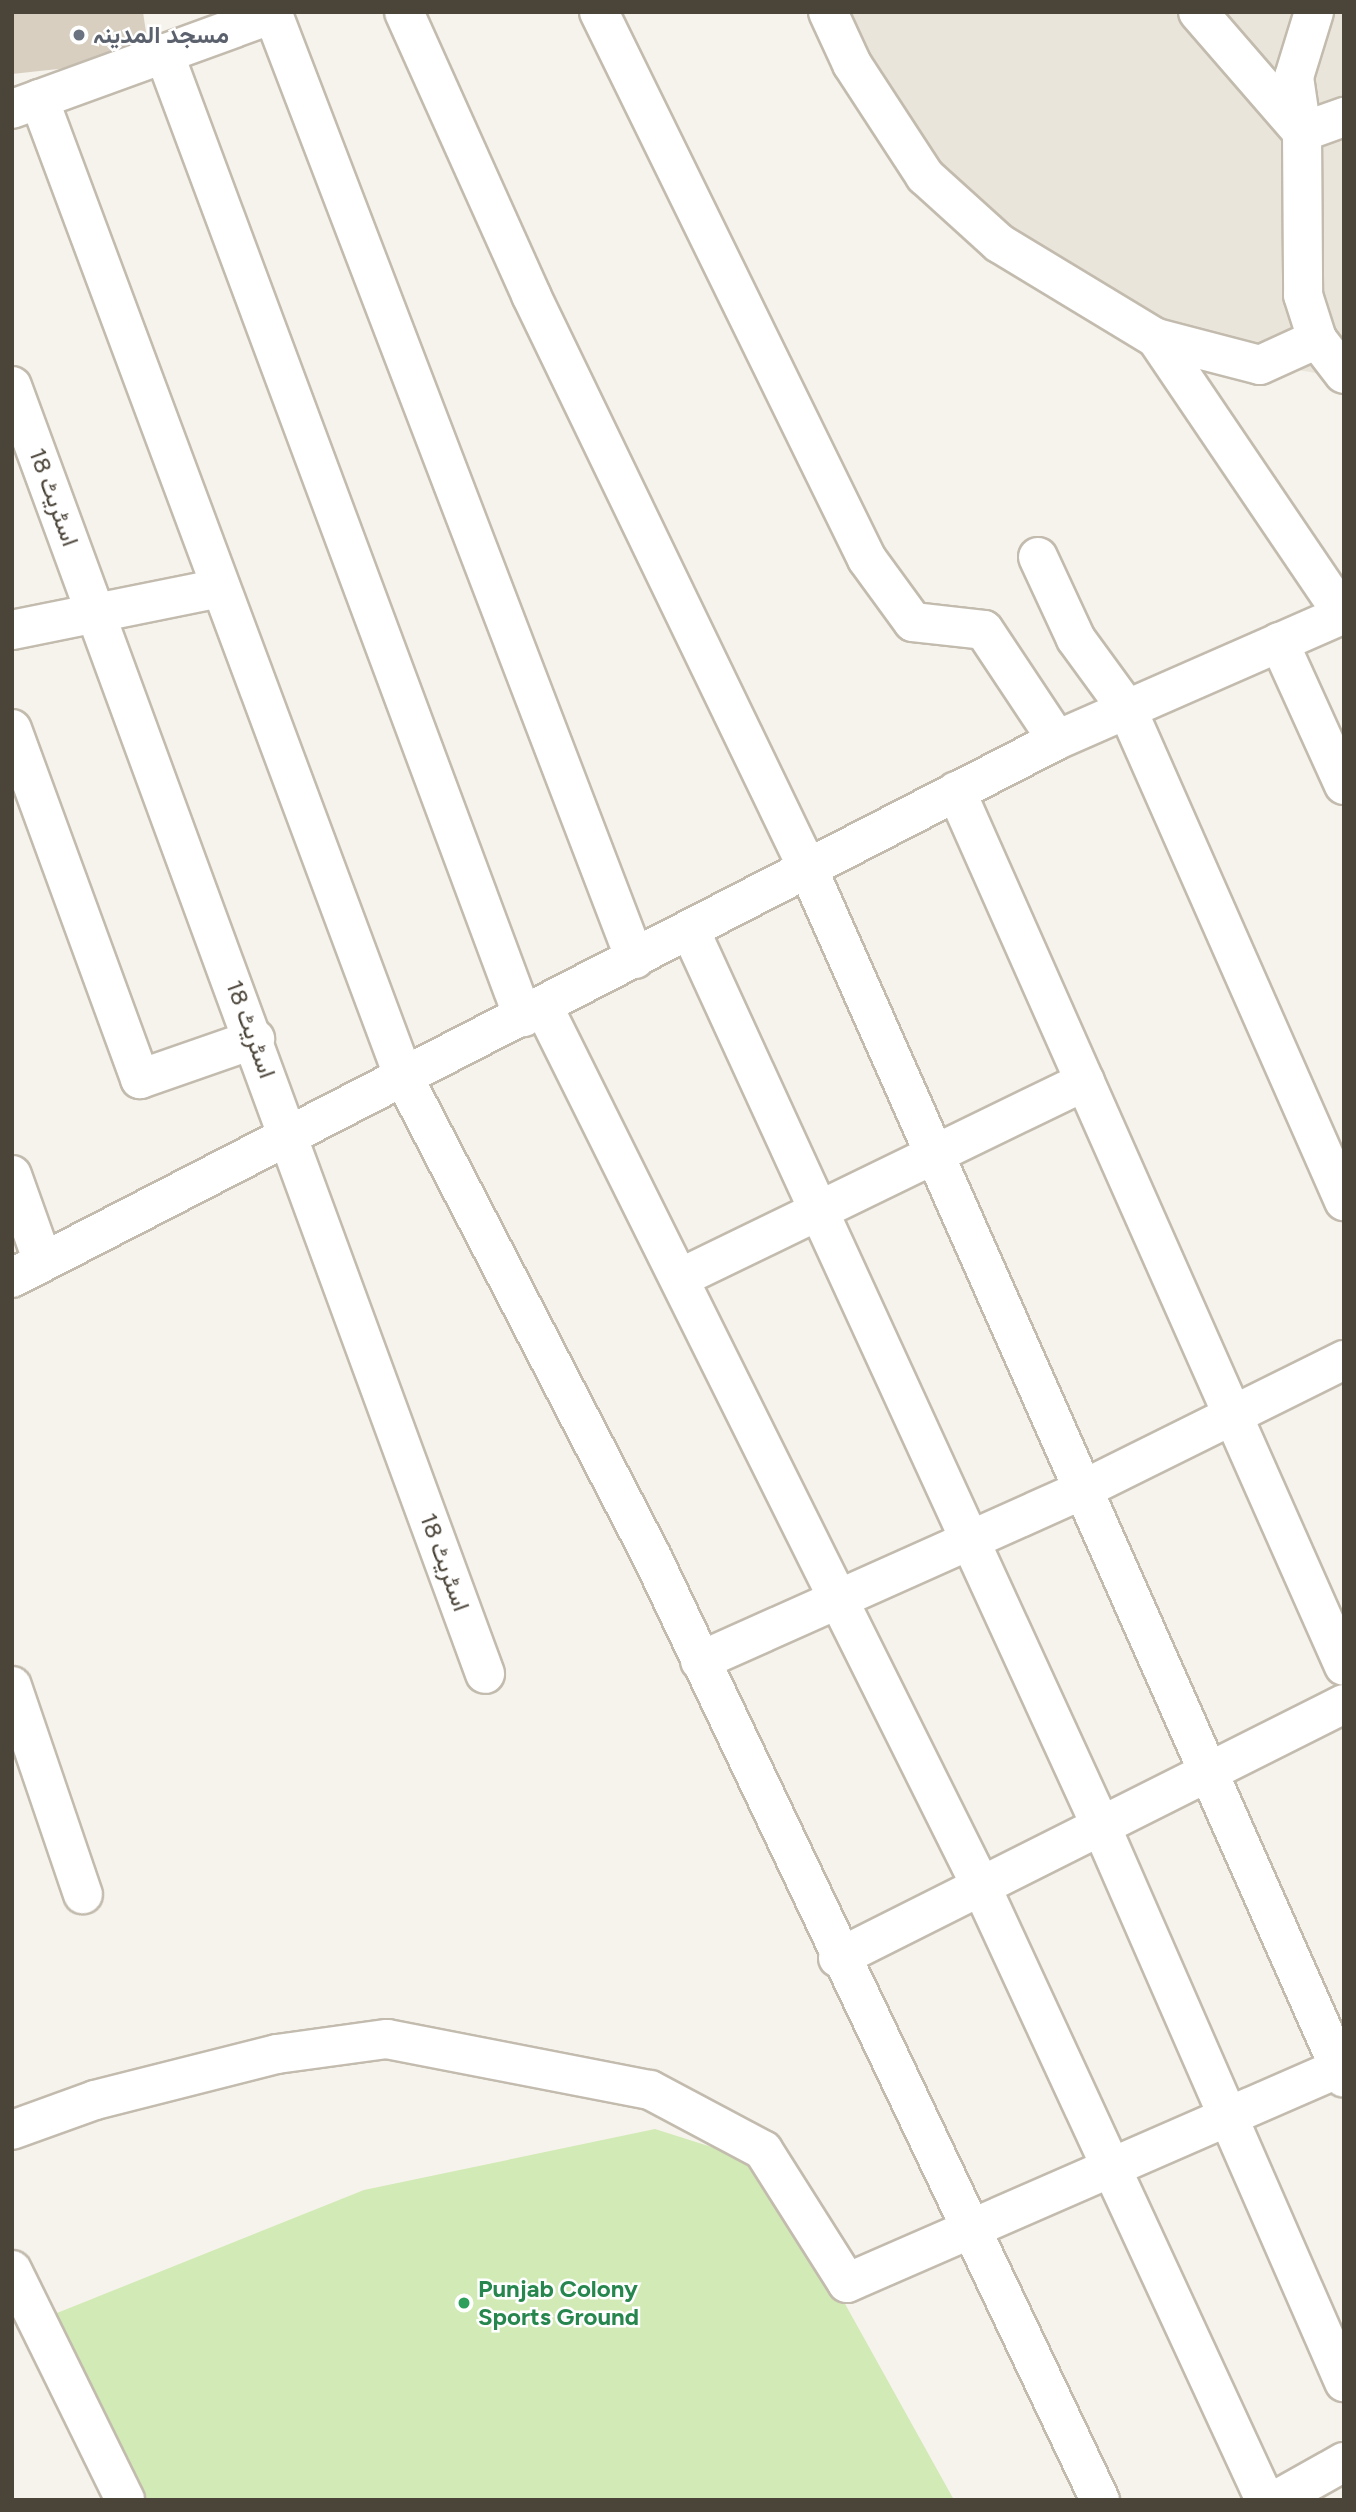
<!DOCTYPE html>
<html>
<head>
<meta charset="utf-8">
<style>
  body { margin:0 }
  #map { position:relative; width:1356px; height:2512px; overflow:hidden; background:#f6f3ec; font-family:Figtree,Vazirmatn,sans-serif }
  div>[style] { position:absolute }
  .residential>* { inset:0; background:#eae5da }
  .green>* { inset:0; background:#d2eab5 }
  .building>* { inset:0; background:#d8cfc1 }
  .roads { filter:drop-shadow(2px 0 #c2bbae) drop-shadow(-2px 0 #c2bbae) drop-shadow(0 2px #c2bbae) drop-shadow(0 -2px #c2bbae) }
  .minor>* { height:38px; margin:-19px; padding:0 19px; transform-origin:19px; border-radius:19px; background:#fff }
  .dots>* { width:19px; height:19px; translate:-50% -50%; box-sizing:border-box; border:4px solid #fff; border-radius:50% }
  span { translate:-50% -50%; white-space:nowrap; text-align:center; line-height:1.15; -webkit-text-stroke:5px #fff; paint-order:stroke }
  .worship-label { font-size:24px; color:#5b616d; font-weight:700 }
  .left { translate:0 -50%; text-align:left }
  .street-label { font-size:24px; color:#4b4439 }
  .leisure-label { font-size:24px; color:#27864d; font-weight:700 }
  .frame { position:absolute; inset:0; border:14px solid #4b4439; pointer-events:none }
</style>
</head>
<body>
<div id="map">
  <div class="residential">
    <i style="clip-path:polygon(833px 12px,1344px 12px,1344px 378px,1169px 347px,1005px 234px,871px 95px)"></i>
  </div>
  <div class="green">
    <i style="clip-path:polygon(655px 2129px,740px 2156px,834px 2284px,954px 2500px,129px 2500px,37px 2321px,364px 2190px)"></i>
  </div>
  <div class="building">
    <i style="clip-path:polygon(12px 12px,143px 12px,150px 59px,12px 74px)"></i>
  </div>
  <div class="roads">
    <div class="minor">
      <i style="left:404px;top:12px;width:310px;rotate:65.8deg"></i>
      <i style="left:531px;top:295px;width:637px;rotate:64.24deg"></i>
      <i style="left:808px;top:869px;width:1322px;rotate:66.09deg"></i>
      <i style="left:599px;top:12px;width:609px;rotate:63.9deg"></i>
      <i style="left:867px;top:559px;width:78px;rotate:53.9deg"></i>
      <i style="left:913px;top:622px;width:71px;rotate:6.4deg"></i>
      <i style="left:984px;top:630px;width:132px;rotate:56.4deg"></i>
      <i style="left:828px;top:12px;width:57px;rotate:65.2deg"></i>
      <i style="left:852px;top:64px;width:134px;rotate:56.9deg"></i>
      <i style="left:925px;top:176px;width:100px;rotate:42.2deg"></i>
      <i style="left:999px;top:243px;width:184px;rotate:31.2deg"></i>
      <i style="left:1156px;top:338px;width:107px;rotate:14.6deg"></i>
      <i style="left:1260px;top:365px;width:63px;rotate:-24.5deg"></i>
      <i style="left:1198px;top:12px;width:159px;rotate:49.1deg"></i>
      <i style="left:1302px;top:132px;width:45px;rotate:-19.7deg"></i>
      <i style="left:1314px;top:12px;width:68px;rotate:107.1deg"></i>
      <i style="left:1294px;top:77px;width:56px;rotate:81.7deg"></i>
      <i style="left:1302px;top:132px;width:163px;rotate:89.6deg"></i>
      <i style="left:1303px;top:295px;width:46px;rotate:72.3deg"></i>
      <i style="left:1317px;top:339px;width:44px;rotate:52.4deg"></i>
      <i style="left:164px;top:53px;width:1029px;rotate:69.57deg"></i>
      <i style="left:39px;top:99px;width:1045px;rotate:69.55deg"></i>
      <i style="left:404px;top:1078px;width:539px;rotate:62.63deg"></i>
      <i style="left:652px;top:1557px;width:1044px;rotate:64.59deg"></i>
      <i style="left:12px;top:109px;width:278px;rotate:-20deg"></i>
      <i style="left:273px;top:14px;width:1012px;rotate:69.04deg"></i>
      <i style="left:1156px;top:338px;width:333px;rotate:55.9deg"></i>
      <i style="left:12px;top:386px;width:1372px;rotate:69.83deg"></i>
      <i style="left:1038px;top:557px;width:90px;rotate:65.1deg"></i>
      <i style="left:1076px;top:639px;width:87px;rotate:53.9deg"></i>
      <i style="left:1127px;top:709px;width:538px;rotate:66.2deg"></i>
      <i style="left:12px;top:630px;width:213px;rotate:-11.4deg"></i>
      <i style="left:1279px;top:642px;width:157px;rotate:65.6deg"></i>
      <i style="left:12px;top:729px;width:373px;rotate:69.9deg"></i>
      <i style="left:140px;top:1079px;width:122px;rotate:-19.2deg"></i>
      <i style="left:956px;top:791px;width:957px;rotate:66.09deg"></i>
      <i style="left:690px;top:930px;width:986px;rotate:65.36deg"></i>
      <i style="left:1101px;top:1826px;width:607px;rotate:66.39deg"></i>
      <i style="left:543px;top:1006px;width:983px;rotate:63.54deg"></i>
      <i style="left:981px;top:1886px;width:676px;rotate:65.18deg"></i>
      <i style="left:12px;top:1175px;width:92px;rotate:70.4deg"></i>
      <i style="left:682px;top:1277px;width:448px;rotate:-25.9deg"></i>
      <i style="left:12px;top:1278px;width:1175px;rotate:-27.24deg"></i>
      <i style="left:1057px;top:740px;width:313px;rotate:-23.7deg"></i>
      <i style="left:700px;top:1661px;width:423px;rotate:-24.1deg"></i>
      <i style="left:1086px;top:1488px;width:288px;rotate:-26.4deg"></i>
      <i style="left:12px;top:1686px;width:220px;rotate:71.2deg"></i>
      <i style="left:838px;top:1958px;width:566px;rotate:-26.66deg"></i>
      <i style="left:12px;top:2130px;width:88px;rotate:-19.9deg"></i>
      <i style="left:95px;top:2100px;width:188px;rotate:-14.2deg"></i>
      <i style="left:277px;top:2054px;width:111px;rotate:-7.8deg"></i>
      <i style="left:387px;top:2039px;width:268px;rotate:11deg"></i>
      <i style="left:650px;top:2090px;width:128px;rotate:28deg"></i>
      <i style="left:763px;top:2150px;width:157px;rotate:57.7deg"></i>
      <i style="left:847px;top:2283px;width:542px;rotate:-23.59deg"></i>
      <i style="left:12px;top:2270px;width:256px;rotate:63.8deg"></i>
      <i style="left:1276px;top:2500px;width:78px;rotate:-29.2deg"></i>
    </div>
  </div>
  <div class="dots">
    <i style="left:79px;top:35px;background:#6b7280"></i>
    <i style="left:464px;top:2303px;background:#2e9e5b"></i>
  </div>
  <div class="worship-label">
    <span class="left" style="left:93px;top:35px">مسجد المدینہ</span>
  </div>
  <div class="street-label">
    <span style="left:54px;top:497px;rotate:70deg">اسٹریٹ 18</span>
    <span style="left:251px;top:1029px;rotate:70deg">اسٹریٹ 18</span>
    <span style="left:445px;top:1562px;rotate:70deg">اسٹریٹ 18</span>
  </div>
  <div class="leisure-label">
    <span class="left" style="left:478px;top:2303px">Punjab Colony<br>Sports Ground</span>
  </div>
  <div class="frame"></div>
</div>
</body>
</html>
